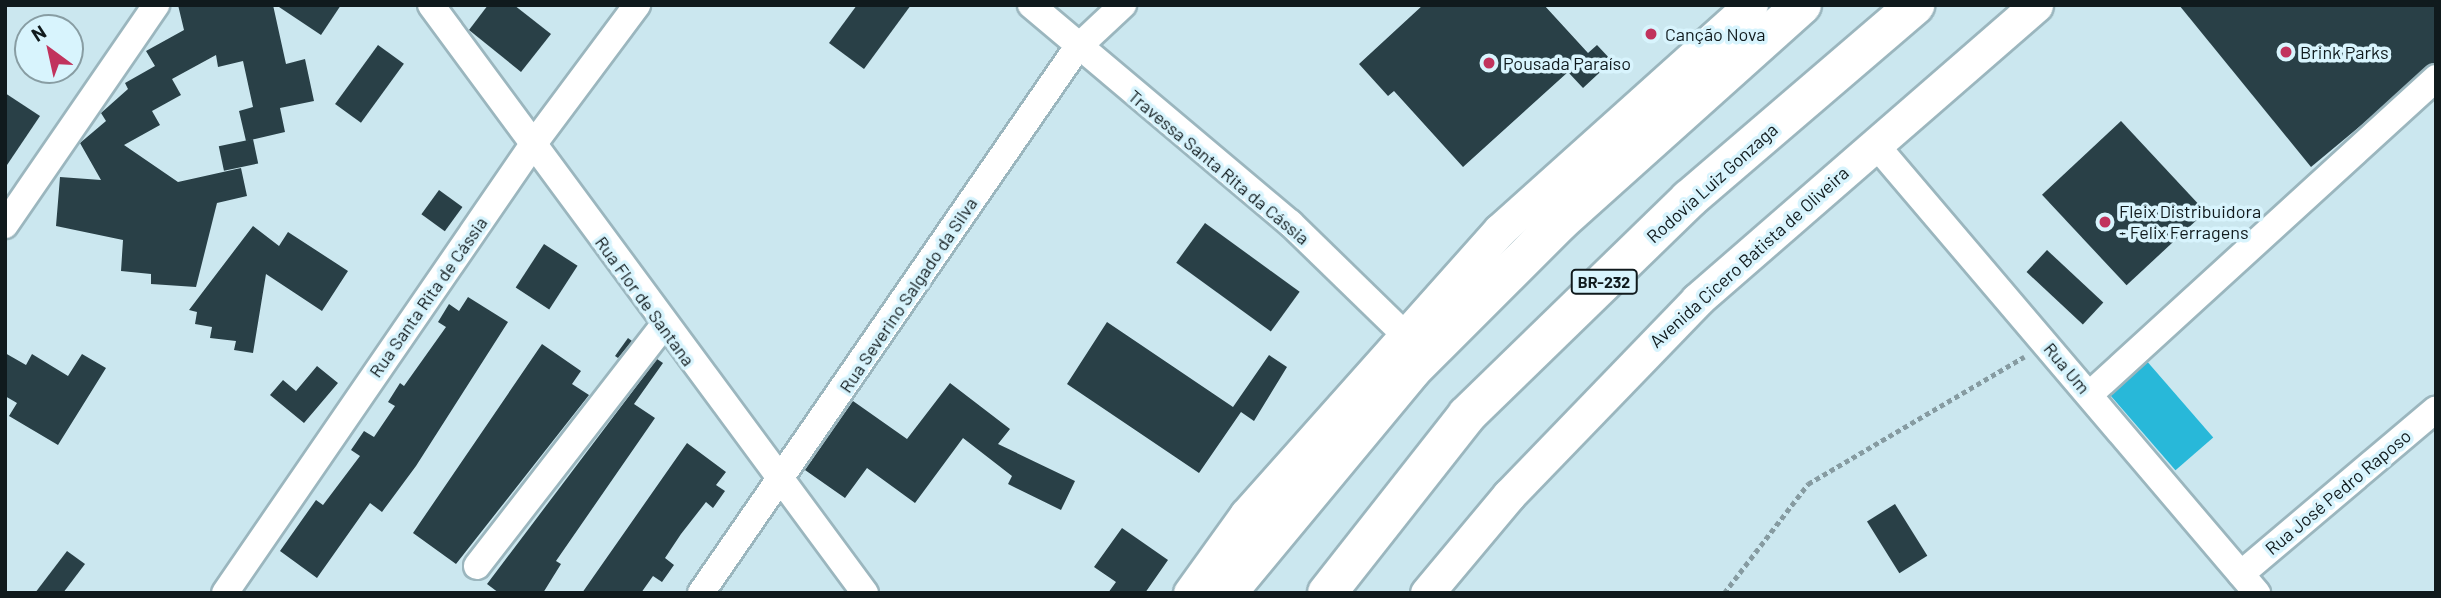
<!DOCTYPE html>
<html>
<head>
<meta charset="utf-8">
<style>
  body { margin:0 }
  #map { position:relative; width:2441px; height:598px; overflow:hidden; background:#cbe7ef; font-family:Barlow,sans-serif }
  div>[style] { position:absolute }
  .water>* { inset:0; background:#28b8d9; transform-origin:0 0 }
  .building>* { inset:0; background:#294047; transform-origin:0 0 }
  .path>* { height:4.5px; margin-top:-2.25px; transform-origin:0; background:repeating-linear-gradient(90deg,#869ba1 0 5px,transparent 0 8.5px) }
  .roads { filter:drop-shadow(2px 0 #9bb6be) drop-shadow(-2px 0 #9bb6be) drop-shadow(0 2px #9bb6be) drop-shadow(0 -2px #9bb6be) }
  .minor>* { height:26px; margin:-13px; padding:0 13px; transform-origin:13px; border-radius:13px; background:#fff }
  .major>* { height:33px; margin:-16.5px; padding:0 16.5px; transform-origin:16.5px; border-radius:16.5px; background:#fff }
  .highway>* { height:38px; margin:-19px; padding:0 19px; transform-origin:19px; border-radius:19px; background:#fff }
  .dots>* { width:19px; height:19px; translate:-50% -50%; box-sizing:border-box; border:4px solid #d8f4fd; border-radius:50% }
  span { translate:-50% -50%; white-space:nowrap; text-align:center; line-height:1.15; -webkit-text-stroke:7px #d8f4fd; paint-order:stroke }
  .shield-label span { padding:2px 5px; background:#d8f4fd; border:2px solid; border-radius:5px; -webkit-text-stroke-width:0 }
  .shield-label { font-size:16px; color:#101a1d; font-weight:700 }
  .poi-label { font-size:18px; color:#101a1d }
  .left { translate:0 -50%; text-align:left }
  .street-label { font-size:18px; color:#101a1d }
  .frame { position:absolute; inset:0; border:7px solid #101a1d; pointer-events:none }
  .north { position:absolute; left:14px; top:14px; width:70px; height:70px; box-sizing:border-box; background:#d8f4fd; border:2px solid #889da3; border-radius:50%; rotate:327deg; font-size:19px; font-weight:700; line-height:28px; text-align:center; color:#101a1d }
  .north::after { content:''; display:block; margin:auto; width:24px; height:32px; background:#c1335d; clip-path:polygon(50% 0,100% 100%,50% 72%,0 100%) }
</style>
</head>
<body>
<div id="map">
  <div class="water">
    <i style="left:2145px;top:359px;width:104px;height:50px;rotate:49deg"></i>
  </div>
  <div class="building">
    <i style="clip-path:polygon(178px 5px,273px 5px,286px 64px,305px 59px,314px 101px,280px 108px,285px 132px,246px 141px,239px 111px,253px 107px,243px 61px,218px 67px,216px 55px,172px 79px,181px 95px,152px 111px,160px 125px,124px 145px,178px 182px,241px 168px,247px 196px,217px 203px,196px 287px,151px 284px,151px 274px,121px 271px,123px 240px,56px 226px,60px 177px,101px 180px,80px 143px,106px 121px,101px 113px,128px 89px,125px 83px,155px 66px,146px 51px,184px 30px)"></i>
    <i style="clip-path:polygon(276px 5px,341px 5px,321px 35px)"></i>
    <i style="clip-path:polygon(488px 5px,514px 5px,551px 34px,521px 72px,469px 30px)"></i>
    <i style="clip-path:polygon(857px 5px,911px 5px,864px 69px,829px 43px)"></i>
    <i style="clip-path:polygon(1423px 5px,1544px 5px,1588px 53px,1597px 45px,1612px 61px,1583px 88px,1568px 72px,1463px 167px,1394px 91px,1388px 96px,1359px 64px)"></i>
    <i style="clip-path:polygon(2179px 5px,2436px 5px,2436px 63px,2311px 167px)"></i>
    <i style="left:378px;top:45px;width:32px;height:73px;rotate:36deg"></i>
    <i style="clip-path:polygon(5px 93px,40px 116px,5px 168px)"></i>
    <i style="left:2121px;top:121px;width:124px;height:108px;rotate:47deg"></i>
    <i style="left:253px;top:139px;width:25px;height:35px;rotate:78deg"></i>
    <i style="left:439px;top:190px;width:29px;height:30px;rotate:36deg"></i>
    <i style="left:1205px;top:223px;width:117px;height:49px;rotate:36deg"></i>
    <i style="clip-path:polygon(253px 226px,279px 246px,288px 232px,348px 271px,322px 311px,266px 274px,253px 353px,234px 350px,236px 341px,210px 338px,212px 327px,195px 324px,197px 312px,189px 310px)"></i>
    <i style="left:544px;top:244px;width:40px;height:52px;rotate:33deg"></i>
    <i style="left:2047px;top:250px;width:77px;height:30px;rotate:43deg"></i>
    <i style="clip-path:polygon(468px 297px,508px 322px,416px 466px,382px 512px,370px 503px,317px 578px,280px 551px,316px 500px,323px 505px,360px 456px,351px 450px,364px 431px,374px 437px,395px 406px,388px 402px,400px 383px,404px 386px,446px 327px,438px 322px,449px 304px,459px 311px)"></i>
    <i style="clip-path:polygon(1107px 322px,1233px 407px,1269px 355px,1287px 367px,1254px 421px,1241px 412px,1199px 473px,1067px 384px)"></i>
    <i style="clip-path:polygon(628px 338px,632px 341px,618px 358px,615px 356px)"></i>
    <i style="clip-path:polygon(542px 344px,581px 371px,572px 384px,589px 395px,456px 564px,413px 533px)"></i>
    <i style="clip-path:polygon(5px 353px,26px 365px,32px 354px,68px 376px,82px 354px,106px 368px,58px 445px,9px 416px,17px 403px,5px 396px)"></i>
    <i style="clip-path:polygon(657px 359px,663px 363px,634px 404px,655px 418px,556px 561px,561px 564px,543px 593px,499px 593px,487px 584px)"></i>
    <i style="clip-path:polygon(317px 366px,338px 383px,304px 423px,270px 395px,283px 380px,296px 391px)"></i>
    <i style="clip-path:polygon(950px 383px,1010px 429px,998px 444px,1075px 481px,1061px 510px,1008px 484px,1012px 476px,963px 438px,915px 503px,867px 468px,845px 498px,805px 470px,853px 401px,907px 439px)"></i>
    <i style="clip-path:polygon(687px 443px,726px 472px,716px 485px,725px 491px,713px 508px,706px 502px,681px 534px,665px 558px,674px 565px,662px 582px,653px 576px,641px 593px,582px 593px)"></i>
    <i style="left:1895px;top:504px;width:61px;height:33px;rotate:58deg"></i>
    <i style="clip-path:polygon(1122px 528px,1168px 560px,1145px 593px,1108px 593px,1116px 582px,1094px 567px)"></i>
    <i style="clip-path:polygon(67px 551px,85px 564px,63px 593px,35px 593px)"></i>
  </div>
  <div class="path">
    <i style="left:1724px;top:593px;width:138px;rotate:-52.4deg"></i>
    <i style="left:1808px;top:484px;width:251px;rotate:-30.5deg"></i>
  </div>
  <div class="roads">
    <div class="minor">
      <i style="left:431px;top:5px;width:731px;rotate:53.57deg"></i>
      <i style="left:1031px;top:5px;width:339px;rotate:40.1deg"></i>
      <i style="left:1290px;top:223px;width:158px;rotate:44.2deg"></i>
      <i style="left:1875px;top:144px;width:590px;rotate:49.61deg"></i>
      <i style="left:5px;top:225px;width:267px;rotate:-55.5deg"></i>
      <i style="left:2089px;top:395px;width:470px;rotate:-42.4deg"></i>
      <i style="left:477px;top:566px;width:304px;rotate:-52.2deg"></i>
      <i style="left:2241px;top:574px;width:255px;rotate:-40.2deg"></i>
      <i style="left:225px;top:593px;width:542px;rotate:-55.52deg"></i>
      <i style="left:532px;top:146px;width:176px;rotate:-53.3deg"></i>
      <i style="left:701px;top:593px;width:662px;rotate:-55.4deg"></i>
      <i style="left:1077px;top:48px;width:63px;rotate:-43.1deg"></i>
    </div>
    <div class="major">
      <i style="left:1190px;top:593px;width:96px;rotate:-54.3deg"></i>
      <i style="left:1246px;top:515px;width:382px;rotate:-48.3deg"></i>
      <i style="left:1500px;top:230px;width:337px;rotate:-41.9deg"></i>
      <i style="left:1427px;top:593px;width:128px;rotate:-50.1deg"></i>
      <i style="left:1509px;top:495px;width:271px;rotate:-46deg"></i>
      <i style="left:1697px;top:300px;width:449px;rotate:-41deg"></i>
    </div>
    <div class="highway">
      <i style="left:1227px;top:593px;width:290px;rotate:-50.3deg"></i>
      <i style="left:1412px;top:370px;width:209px;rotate:-45deg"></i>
      <i style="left:1560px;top:222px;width:325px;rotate:-41.9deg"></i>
      <i style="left:1327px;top:593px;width:226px;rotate:-51.8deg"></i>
      <i style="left:1467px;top:415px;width:310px;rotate:-44.2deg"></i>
      <i style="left:1689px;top:199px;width:298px;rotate:-40.6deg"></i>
    </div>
  </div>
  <div class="dots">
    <i style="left:1651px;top:34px;background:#c1335d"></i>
    <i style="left:2286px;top:52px;background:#c1335d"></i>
    <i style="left:1489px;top:63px;background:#c1335d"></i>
    <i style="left:2105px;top:222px;background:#c1335d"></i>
  </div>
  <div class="shield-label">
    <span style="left:1604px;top:282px">BR-232</span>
  </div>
  <div class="poi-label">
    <span class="left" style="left:1665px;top:34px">Canção Nova</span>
    <span class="left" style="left:2300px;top:52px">Brink Parks</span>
    <span class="left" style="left:1503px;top:63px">Pousada Paraíso</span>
    <span class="left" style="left:2119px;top:222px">Fleix Distribuidora<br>- Felix Ferragens</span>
  </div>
  <div class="street-label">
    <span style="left:1219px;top:167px;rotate:40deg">Travessa Santa Rita da Cássia</span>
    <span style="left:1712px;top:183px;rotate:-42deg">Rodovia Luiz Gonzaga</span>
    <span style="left:1749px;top:257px;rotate:-42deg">Avenida Cicero Batista de Oliveira</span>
    <span style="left:908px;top:295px;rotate:-56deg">Rua Severino Salgado da Silva</span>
    <span style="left:428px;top:297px;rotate:-55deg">Rua Santa Rita de Cássia</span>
    <span style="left:645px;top:301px;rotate:54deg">Rua Flor de Santana</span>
    <span style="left:2067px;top:368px;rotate:50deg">Rua Um</span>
    <span style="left:2338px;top:492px;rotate:-40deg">Rua José Pedro Raposo</span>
  </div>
  <div class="frame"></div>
  <div class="north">N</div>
</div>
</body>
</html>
